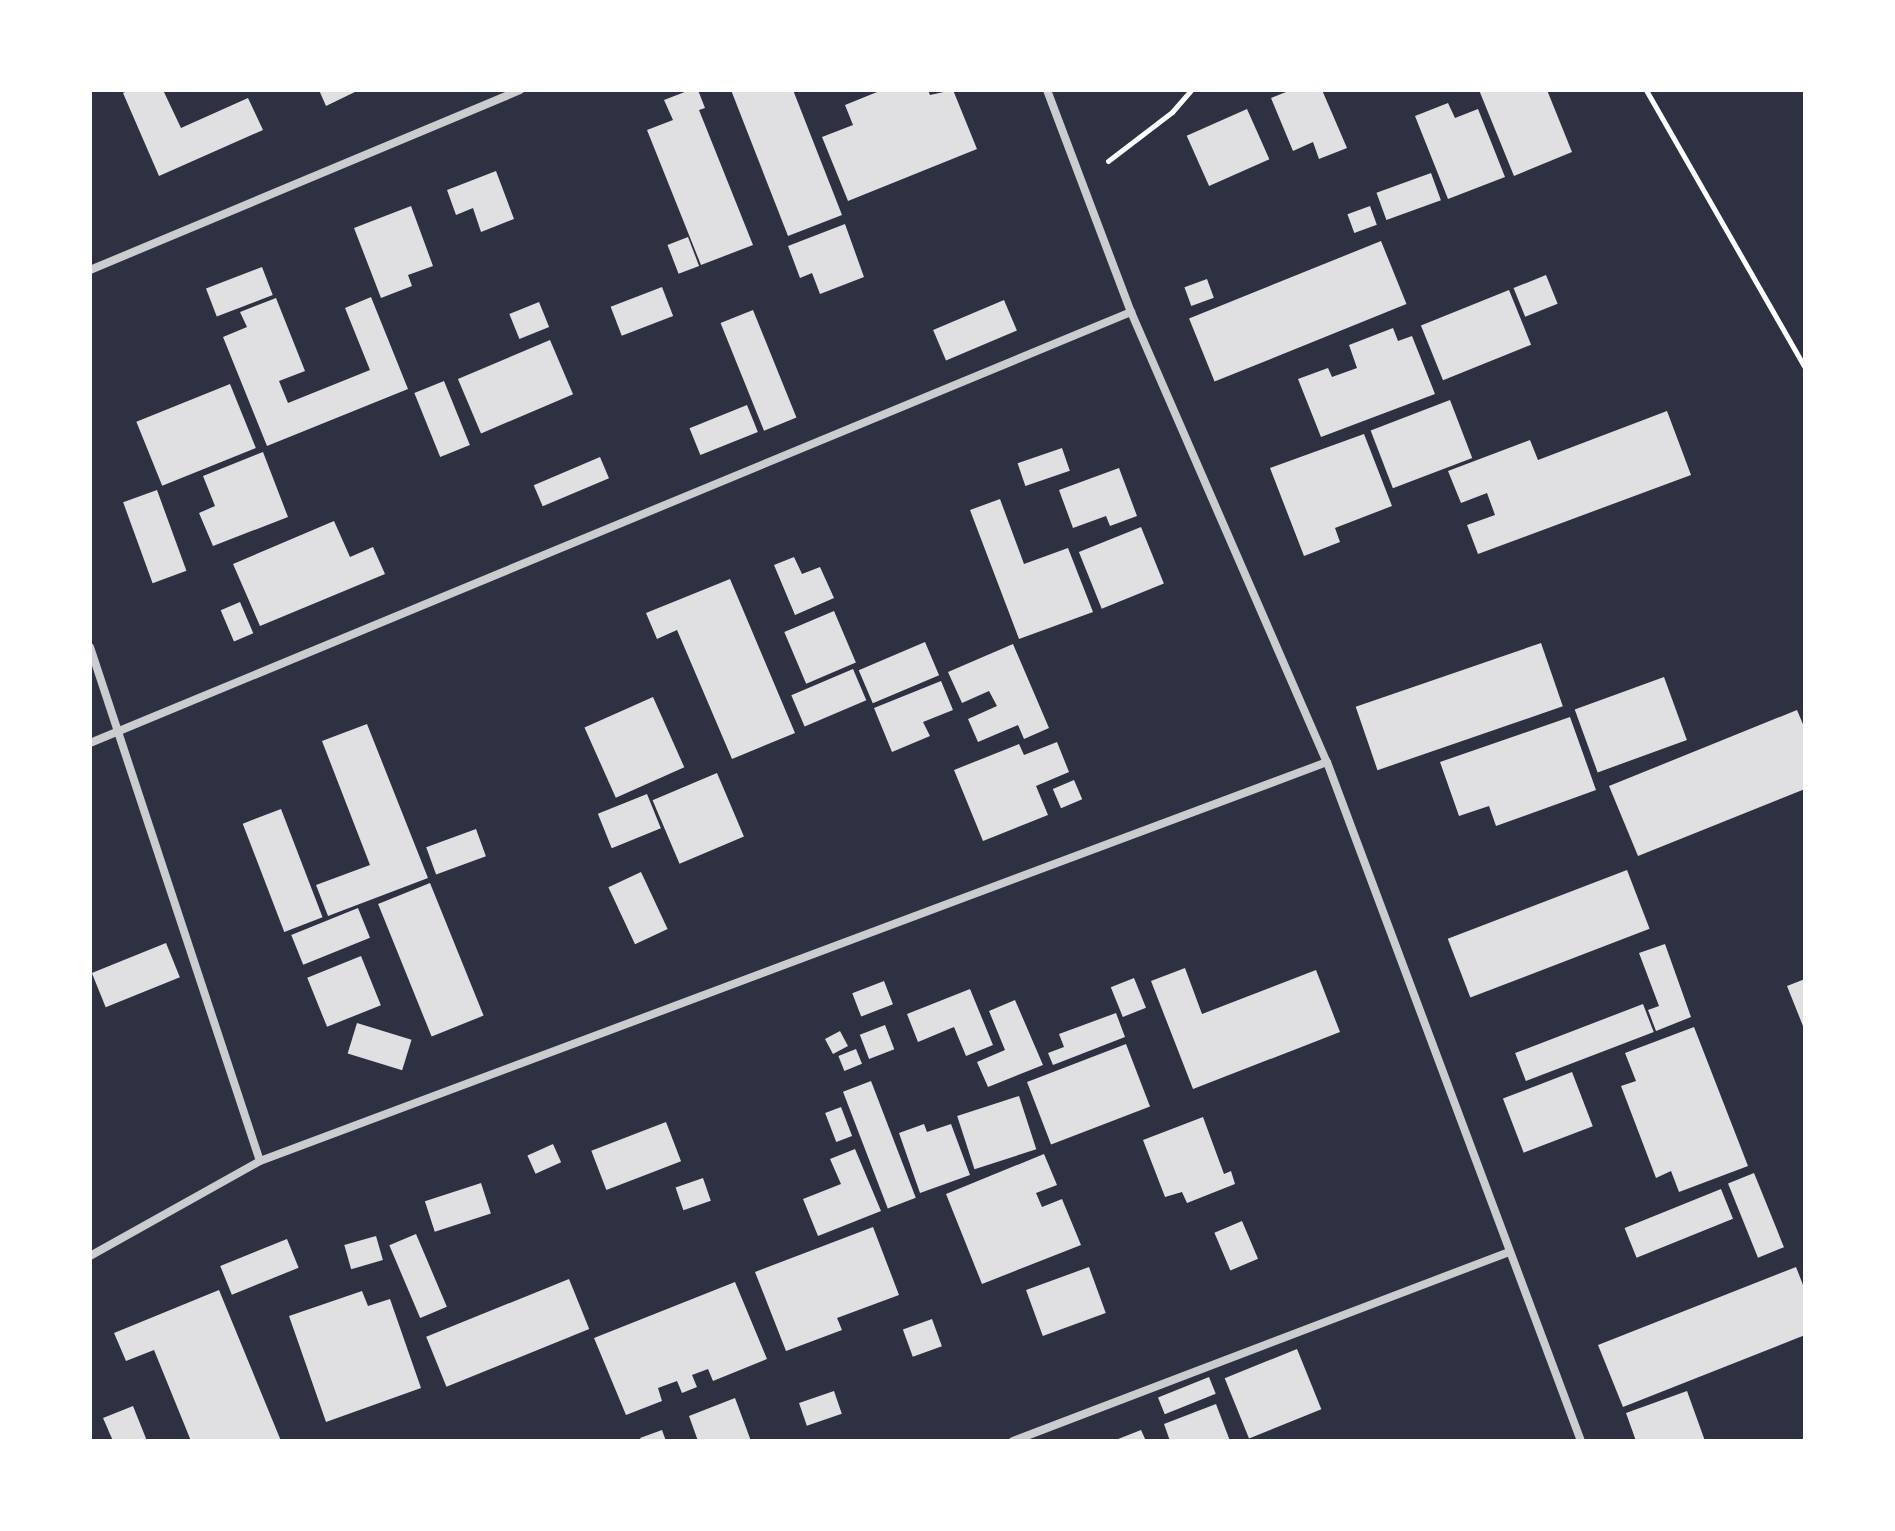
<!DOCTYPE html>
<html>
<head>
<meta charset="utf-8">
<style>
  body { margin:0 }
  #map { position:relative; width:1895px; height:1531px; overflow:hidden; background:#2d3142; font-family:"Nunito Sans",sans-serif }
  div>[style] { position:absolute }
  .building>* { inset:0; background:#e0e0e3; transform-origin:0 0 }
  .path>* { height:5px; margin:-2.5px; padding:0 2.5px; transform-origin:2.5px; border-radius:2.5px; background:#fff }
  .minor>* { height:8px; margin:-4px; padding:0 4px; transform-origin:4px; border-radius:4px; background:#caccd0 }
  span { translate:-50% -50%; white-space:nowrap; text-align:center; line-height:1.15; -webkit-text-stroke:6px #fff; paint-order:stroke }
  .frame { position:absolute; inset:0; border:92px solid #fff; pointer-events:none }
</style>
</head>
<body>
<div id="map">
  <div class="building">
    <i style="clip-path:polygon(129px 90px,163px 90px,181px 128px,248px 98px,263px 130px,159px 176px,123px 93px)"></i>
    <i style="clip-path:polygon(319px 90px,359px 90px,326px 106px)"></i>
    <i style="clip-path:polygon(690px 90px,698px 90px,705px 108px,699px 110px,753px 245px,701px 265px,647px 130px,673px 120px,664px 100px)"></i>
    <i style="clip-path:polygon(731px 90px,793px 90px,842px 215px,788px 236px)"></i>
    <i style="clip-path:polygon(882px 90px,928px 90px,930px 95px,953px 90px,977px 149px,848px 201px,822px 137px,853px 125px,845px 105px)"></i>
    <i style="clip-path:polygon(1291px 90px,1322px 90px,1347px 148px,1319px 159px,1313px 142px,1293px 151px,1271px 98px)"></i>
    <i style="clip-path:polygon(1479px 90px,1547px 90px,1572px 152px,1514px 176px)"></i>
    <i style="clip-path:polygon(1448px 103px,1455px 118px,1478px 109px,1505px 177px,1448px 199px,1415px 116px)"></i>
    <i style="left:1247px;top:109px;width:55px;height:66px;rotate:66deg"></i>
    <i style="clip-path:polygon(496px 171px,514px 219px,481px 232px,473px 208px,456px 215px,447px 190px)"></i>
    <i style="left:1431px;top:173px;width:29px;height:58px;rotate:70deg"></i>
    <i style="clip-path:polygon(411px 206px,433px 266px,408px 275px,412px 286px,381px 298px,354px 228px)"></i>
    <i style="left:1370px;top:206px;width:20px;height:24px;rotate:70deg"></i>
    <i style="clip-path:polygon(845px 224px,864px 277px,820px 294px,812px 273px,800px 278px,788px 246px)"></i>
    <i style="left:688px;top:237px;width:31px;height:22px;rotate:69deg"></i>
    <i style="left:1381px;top:241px;width:68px;height:207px;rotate:68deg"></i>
    <i style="left:262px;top:267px;width:30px;height:60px;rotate:69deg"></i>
    <i style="left:1546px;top:275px;width:31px;height:35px;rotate:68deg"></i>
    <i style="left:1207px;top:279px;width:20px;height:24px;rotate:70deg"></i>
    <i style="left:662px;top:287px;width:31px;height:55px;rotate:69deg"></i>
    <i style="left:1509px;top:290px;width:59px;height:95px;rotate:68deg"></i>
    <i style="clip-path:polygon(371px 297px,408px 389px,267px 446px,223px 337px,247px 327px,240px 312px,276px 298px,305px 371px,279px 381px,288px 403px,370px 370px,345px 308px)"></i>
    <i style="left:1004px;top:300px;width:33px;height:77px;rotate:67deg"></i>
    <i style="left:539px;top:302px;width:27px;height:32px;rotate:68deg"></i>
    <i style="left:753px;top:310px;width:116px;height:35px;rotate:68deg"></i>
    <i style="clip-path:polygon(1393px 328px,1398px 341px,1412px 336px,1435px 394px,1321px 437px,1298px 379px,1328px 368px,1332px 377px,1357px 368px,1349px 345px)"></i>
    <i style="left:550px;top:340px;width:59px;height:100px;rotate:67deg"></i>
    <i style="left:444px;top:381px;width:69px;height:32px;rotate:68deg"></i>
    <i style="left:230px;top:384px;width:69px;height:101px;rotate:68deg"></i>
    <i style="left:1450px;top:400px;width:62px;height:85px;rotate:69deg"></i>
    <i style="left:747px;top:405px;width:29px;height:62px;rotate:68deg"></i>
    <i style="clip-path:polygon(1667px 411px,1691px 475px,1478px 554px,1467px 525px,1495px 515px,1487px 493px,1461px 503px,1448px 471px,1530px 440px,1538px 460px)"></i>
    <i style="clip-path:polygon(1364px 434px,1392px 506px,1335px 528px,1340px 542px,1304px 556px,1270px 468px)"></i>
    <i style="left:1062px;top:448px;width:24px;height:47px;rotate:71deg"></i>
    <i style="clip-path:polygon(263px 452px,288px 517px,213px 546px,199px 513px,215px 506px,203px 476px)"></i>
    <i style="left:600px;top:457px;width:23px;height:72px;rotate:67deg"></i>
    <i style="clip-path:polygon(1119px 468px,1137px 516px,1110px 526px,1106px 516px,1073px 528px,1059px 490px)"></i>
    <i style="left:157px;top:490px;width:86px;height:36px;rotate:70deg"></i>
    <i style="clip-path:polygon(1000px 499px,1024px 564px,1068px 548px,1093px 612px,1019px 639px,970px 510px)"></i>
    <i style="clip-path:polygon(334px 521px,350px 557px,373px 547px,385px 574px,260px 626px,233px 564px)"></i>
    <i style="left:1141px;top:527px;width:61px;height:67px;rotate:68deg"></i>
    <i style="clip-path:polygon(794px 557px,802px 574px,820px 567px,834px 598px,795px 615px,774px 565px)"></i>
    <i style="clip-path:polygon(730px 579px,795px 733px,732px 759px,677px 630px,657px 639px,646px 613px)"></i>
    <i style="left:240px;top:602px;width:34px;height:21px;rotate:67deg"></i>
    <i style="left:834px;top:611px;width:56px;height:54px;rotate:67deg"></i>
    <i style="left:925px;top:642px;width:36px;height:72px;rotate:67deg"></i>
    <i style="left:1541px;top:643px;width:67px;height:196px;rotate:71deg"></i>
    <i style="clip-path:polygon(1013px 644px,1049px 728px,1024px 739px,1018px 725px,978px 742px,968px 719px,997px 706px,989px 691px,962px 703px,948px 672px)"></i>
    <i style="left:853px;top:669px;width:34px;height:67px;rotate:67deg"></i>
    <i style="left:1664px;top:677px;width:67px;height:95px;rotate:70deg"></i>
    <i style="clip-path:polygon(941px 681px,953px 710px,923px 722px,930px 736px,892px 752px,874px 708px)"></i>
    <i style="left:653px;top:697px;width:77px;height:75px;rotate:66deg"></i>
    <i style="clip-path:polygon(1797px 710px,1805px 729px,1805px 789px,1638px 856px,1609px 786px)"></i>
    <i style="clip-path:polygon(1570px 717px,1596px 790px,1496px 826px,1489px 806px,1459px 816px,1440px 762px)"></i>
    <i style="clip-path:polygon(367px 724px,428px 878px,328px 916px,316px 885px,370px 865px,322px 741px)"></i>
    <i style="clip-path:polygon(1057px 742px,1069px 772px,1036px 786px,1048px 815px,983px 841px,954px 770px,1019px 744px,1024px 755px)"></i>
    <i style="left:717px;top:773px;width:69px;height:70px;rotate:67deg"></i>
    <i style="left:1074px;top:780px;width:21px;height:23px;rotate:67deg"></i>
    <i style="left:647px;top:794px;width:37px;height:53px;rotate:68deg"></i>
    <i style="left:281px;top:809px;width:116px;height:41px;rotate:69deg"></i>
    <i style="left:476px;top:829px;width:29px;height:53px;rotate:70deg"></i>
    <i style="left:1627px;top:870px;width:63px;height:192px;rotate:69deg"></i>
    <i style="left:641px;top:872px;width:63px;height:36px;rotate:65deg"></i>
    <i style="left:430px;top:883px;width:143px;height:56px;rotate:68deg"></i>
    <i style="left:358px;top:908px;width:32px;height:72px;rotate:68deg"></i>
    <i style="left:166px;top:943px;width:37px;height:80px;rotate:68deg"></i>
    <i style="clip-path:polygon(1665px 944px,1691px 1017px,1656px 1031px,1648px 1010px,1659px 1006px,1639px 953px)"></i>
    <i style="left:361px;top:956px;width:53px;height:58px;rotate:68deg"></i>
    <i style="clip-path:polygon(1185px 968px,1202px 1014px,1316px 970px,1340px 1032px,1193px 1089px,1151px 981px)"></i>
    <i style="left:1134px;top:978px;width:32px;height:25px;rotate:68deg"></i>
    <i style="clip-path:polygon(1805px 979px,1805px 1031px,1787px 986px)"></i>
    <i style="left:884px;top:981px;width:25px;height:34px;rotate:69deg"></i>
    <i style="clip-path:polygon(970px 989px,993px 1045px,966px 1056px,954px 1027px,918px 1042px,907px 1014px)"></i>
    <i style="clip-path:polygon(1015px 1000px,1043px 1065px,988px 1087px,977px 1062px,1005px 1050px,989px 1011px)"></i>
    <i style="left:1643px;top:1004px;width:30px;height:137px;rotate:69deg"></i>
    <i style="clip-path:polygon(1116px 1013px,1125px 1037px,1053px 1065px,1048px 1053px,1064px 1047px,1059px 1034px)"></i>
    <i style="left:357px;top:1023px;width:57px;height:32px;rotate:17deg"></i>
    <i style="left:885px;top:1025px;width:26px;height:27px;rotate:69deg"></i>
    <i style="clip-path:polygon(1694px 1027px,1748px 1166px,1679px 1192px,1671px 1171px,1656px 1178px,1621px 1086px,1636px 1081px,1625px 1053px)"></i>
    <i style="left:840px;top:1031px;width:17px;height:17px;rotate:62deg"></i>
    <i style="left:1126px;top:1044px;width:67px;height:106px;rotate:69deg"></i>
    <i style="left:856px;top:1049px;width:16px;height:19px;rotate:68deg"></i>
    <i style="left:1572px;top:1072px;width:58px;height:74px;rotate:69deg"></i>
    <i style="left:871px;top:1081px;width:125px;height:30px;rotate:69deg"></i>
    <i style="left:1019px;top:1096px;width:56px;height:65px;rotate:72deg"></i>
    <i style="left:841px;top:1107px;width:31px;height:17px;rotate:69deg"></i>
    <i style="clip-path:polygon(1203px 1117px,1224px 1174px,1231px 1171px,1235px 1184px,1187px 1203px,1182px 1192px,1165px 1197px,1143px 1140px)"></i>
    <i style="left:666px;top:1122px;width:42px;height:80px;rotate:69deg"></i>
    <i style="clip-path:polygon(924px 1124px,927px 1132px,951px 1124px,970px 1175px,920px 1193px,899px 1133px)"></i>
    <i style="left:553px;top:1144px;width:20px;height:28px;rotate:66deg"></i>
    <i style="clip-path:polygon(855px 1149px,881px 1211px,818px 1236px,803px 1199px,841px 1184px,830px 1159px)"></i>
    <i style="clip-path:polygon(1044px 1154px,1057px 1185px,1036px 1193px,1042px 1207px,1062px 1199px,1081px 1245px,982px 1284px,946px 1194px)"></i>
    <i style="left:1754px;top:1173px;width:80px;height:28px;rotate:68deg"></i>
    <i style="left:703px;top:1178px;width:24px;height:29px;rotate:71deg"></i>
    <i style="left:481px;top:1183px;width:32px;height:59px;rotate:72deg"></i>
    <i style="left:1721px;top:1189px;width:32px;height:104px;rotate:68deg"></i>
    <i style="left:1242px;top:1221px;width:41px;height:30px;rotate:67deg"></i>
    <i style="clip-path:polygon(873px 1227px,899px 1295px,837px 1318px,842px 1330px,786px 1351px,755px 1272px)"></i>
    <i style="left:416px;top:1234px;width:79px;height:29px;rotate:67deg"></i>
    <i style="left:376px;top:1236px;width:25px;height:33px;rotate:74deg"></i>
    <i style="left:287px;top:1239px;width:31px;height:72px;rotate:68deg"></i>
    <i style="left:1089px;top:1267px;width:49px;height:67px;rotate:70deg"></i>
    <i style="clip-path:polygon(1796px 1267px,1805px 1290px,1805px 1335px,1623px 1407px,1598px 1345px)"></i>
    <i style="left:569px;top:1279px;width:54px;height:154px;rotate:68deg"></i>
    <i style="clip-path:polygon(735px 1282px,767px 1359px,713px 1381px,708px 1369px,692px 1375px,697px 1387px,682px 1393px,677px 1381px,658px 1388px,662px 1401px,626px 1415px,594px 1338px)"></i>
    <i style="clip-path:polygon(219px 1290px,281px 1441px,191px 1441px,154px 1350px,126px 1361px,114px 1333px)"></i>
    <i style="clip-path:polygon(362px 1291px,368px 1306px,390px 1299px,421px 1388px,326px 1422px,289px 1316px)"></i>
    <i style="left:932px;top:1319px;width:29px;height:31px;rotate:70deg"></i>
    <i style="left:1297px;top:1349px;width:65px;height:78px;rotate:68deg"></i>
    <i style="left:1209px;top:1377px;width:18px;height:55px;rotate:68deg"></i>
    <i style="left:834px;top:1391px;width:24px;height:37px;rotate:71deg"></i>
    <i style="clip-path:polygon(1687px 1391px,1705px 1441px,1636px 1441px,1626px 1413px)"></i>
    <i style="clip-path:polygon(735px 1398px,751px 1441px,698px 1441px,689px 1416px)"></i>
    <i style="clip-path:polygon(1216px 1404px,1230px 1441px,1170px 1441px,1164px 1424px)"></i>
    <i style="clip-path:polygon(133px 1406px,147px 1441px,113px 1441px,103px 1418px)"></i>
    <i style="clip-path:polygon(662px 1430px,666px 1441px,642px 1441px,640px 1438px)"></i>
    <i style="clip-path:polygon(1141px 1430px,1146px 1441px,1113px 1441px)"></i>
  </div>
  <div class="path">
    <i style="left:1646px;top:90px;width:320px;rotate:60.2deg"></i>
    <i style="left:1108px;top:161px;width:81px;rotate:-37.4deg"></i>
    <i style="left:1172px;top:112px;width:29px;rotate:-49deg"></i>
  </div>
  <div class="minor">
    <i style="left:1047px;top:90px;width:237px;rotate:69.3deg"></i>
    <i style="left:1131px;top:312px;width:491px;rotate:66.5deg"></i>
    <i style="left:1327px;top:762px;width:725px;rotate:69.49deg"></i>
    <i style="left:90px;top:270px;width:466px;rotate:-22.7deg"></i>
    <i style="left:90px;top:647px;width:541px;rotate:71.7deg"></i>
    <i style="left:90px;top:743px;width:1127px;rotate:-22.49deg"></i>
    <i style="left:90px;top:1256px;width:195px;rotate:-29.2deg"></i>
    <i style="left:260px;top:1161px;width:1139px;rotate:-20.5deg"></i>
    <i style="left:1013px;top:1441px;width:531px;rotate:-20.86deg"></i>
  </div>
  <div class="frame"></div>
</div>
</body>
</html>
